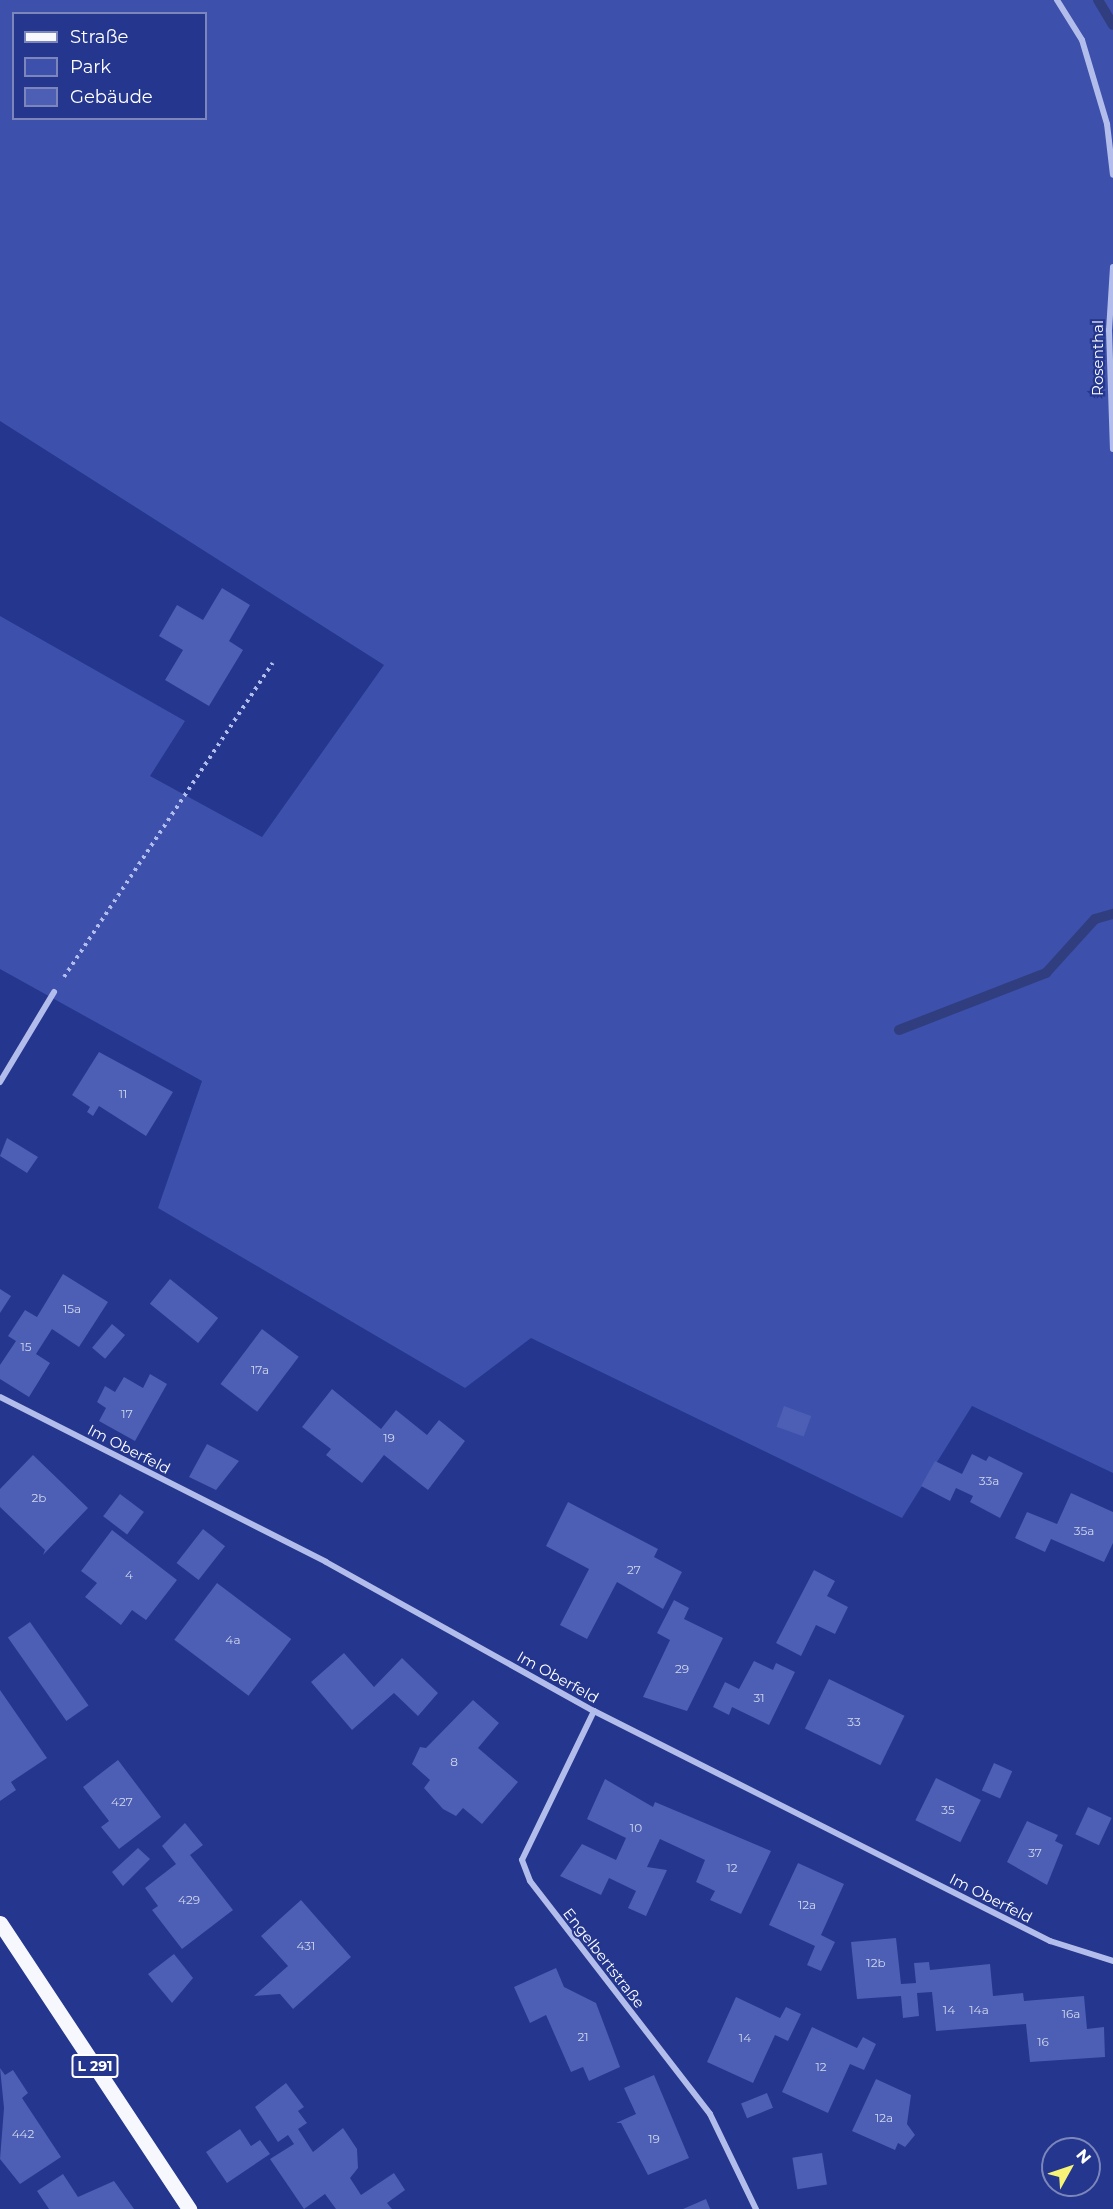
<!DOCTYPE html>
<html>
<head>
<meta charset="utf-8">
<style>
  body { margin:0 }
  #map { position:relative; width:1113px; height:2209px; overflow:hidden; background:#24368d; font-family:Montserrat,sans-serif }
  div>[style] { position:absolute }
  .green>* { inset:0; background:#3c50ac }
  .stream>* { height:10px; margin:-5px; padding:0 5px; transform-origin:5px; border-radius:5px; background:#303e80 }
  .building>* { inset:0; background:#4c5fb4; transform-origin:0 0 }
  .path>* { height:4px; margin-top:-2px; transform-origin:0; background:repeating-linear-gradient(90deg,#b3bdeb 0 3px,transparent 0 7.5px) }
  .minor>* { height:6px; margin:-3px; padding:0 3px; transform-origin:3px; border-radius:3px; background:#b3bdeb }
  .primary>* { height:15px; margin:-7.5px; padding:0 7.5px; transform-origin:7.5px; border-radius:7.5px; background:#f7f8fe }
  span { translate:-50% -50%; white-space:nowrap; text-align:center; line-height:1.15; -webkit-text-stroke:4.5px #24368d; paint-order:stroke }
  .number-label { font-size:12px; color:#d2d7ec }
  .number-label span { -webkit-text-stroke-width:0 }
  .shield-label span { padding:2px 4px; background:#24368d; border:2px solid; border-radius:4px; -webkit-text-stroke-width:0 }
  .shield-label { font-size:14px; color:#fff; font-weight:700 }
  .street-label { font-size:15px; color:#fff }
  .legend { position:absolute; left:12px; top:12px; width:195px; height:108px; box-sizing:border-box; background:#24368d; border:2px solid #7c86bb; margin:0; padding:8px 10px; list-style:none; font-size:18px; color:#fff }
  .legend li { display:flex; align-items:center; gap:12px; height:30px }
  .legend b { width:30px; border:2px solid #7c86bb }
  .north { position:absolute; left:1041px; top:2137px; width:60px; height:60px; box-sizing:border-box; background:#24368d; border:2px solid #7c86bb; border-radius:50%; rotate:50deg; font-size:16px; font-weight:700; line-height:24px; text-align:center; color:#fff }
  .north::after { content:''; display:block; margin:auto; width:21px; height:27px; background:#f6f376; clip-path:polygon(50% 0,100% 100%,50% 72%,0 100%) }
</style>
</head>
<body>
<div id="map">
  <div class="green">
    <i style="clip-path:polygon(evenodd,0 0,1113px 0,1113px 1473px,972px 1406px,902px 1518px,531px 1338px,465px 1388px,158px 1208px,202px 1081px,0 969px,0 616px,185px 721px,150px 776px,262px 837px,384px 665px,0 421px,0 0,14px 14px,206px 14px,206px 118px,14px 118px,14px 14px)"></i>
  </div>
  <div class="stream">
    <i style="left:1098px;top:0;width:29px;rotate:59deg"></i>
    <i style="left:899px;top:1030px;width:158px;rotate:-21.2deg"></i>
    <i style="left:1046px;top:973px;width:73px;rotate:-47.8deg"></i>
    <i style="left:1095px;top:919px;width:19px;rotate:-16deg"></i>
  </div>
  <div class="building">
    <i style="clip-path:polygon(222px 588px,250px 605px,229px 641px,243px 650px,209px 706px,165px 680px,183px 650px,159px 636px,177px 605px,203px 620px)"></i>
    <i style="clip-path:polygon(99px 1052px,173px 1092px,146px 1136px,99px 1106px,93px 1116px,87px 1112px,90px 1107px,72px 1095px)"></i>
    <i style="clip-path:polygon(7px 1138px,38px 1157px,27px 1173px,0 1156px)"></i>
    <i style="clip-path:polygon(63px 1274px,108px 1302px,79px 1347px,52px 1329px,36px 1354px,50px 1363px,29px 1397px,0 1379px,0 1365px,16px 1341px,8px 1336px,25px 1310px,37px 1317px)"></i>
    <i style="left:170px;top:1279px;width:62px;height:32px;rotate:39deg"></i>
    <i style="clip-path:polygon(0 1289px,11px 1296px,0 1313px)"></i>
    <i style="left:112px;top:1324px;width:17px;height:31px;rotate:40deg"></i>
    <i style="left:262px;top:1329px;width:46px;height:69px;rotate:37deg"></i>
    <i style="clip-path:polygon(150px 1374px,167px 1384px,135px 1441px,99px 1421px,106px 1408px,97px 1402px,105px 1386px,115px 1392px,124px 1377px,143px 1388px)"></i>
    <i style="clip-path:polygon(332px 1389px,381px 1429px,396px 1410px,427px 1435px,439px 1420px,465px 1441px,428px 1490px,384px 1455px,362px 1483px,326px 1455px,331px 1449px,302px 1427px)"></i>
    <i style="left:784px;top:1406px;width:29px;height:22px;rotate:20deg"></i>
    <i style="clip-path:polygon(207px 1444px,239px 1461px,216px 1490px,189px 1477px)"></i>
    <i style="clip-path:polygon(972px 1454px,986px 1461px,989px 1456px,1023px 1473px,1000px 1518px,970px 1502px,973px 1496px,956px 1488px,950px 1501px,921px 1486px,935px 1461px,962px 1474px)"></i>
    <i style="clip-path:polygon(33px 1455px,88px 1508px,43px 1555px,45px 1550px,0 1507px,0 1489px)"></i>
    <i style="clip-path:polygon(1071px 1493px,1113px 1512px,1113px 1543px,1104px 1562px,1051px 1539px,1045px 1552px,1015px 1538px,1027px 1512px,1057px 1524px)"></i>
    <i style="left:120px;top:1494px;width:30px;height:28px;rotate:37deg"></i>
    <i style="clip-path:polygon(568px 1502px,658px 1549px,654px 1557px,682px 1572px,663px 1609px,617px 1582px,587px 1639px,560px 1625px,589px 1569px,546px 1546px)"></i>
    <i style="left:203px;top:1529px;width:28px;height:43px;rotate:38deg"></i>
    <i style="clip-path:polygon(112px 1530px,177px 1580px,146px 1620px,132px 1610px,121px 1625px,85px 1597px,97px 1583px,81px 1571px)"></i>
    <i style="clip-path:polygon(814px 1570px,835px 1581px,827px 1596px,848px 1607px,835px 1634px,816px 1625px,801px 1656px,776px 1643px)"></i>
    <i style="left:217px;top:1583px;width:93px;height:71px;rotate:37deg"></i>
    <i style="clip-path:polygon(674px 1600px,689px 1608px,684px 1619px,723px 1638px,687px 1711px,643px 1697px,670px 1640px,657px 1633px)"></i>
    <i style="left:30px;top:1622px;width:102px;height:27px;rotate:55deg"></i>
    <i style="clip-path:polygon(344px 1653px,374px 1687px,402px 1658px,438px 1693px,418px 1716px,394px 1693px,352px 1730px,311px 1682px)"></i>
    <i style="clip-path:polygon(754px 1661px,773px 1670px,776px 1663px,795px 1672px,769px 1725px,732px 1707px,729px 1715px,713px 1707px,725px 1682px,739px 1689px)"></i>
    <i style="left:829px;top:1679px;width:84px;height:55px;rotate:26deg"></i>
    <i style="clip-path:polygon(0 1690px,47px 1758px,11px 1782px,16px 1790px,0 1801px)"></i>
    <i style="clip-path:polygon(473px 1700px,499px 1723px,478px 1748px,518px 1782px,482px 1824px,463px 1808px,456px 1816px,443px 1809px,424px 1788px,430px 1780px,412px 1764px,420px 1747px,426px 1748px)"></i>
    <i style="clip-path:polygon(118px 1760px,161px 1817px,119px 1849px,101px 1827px,109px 1821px,83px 1787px)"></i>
    <i style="left:994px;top:1763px;width:20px;height:30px;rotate:24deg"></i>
    <i style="left:936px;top:1778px;width:50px;height:47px;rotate:26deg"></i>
    <i style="clip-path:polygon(605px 1779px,653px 1807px,655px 1802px,771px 1851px,741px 1914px,710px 1900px,715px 1891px,696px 1882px,705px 1860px,660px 1839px,647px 1867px,667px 1870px,646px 1916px,628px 1908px,636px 1891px,609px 1878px,601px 1895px,560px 1876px,582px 1844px,616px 1860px,626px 1838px,587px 1819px)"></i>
    <i style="left:1088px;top:1807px;width:26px;height:30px;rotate:25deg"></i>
    <i style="clip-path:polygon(1027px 1821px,1058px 1835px,1055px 1841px,1063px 1845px,1047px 1885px,1007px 1862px)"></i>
    <i style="clip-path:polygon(185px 1823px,203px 1845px,190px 1855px,233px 1910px,182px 1949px,152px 1910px,158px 1906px,145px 1888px,176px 1864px,162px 1846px)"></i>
    <i style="clip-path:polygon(138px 1848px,150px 1859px,123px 1886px,112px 1872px)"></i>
    <i style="clip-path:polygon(798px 1863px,844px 1884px,821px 1935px,835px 1942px,821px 1971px,807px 1965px,815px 1946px,769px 1925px)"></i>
    <i style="clip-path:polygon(301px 1900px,351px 1957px,293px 2009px,280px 1994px,254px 1996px,288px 1966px,261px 1936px)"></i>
    <i style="clip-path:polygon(896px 1938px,901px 1984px,916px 1983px,914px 1963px,929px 1962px,930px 1970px,990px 1964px,993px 1996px,1023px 1993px,1024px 2001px,1084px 1996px,1087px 2029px,1104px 2027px,1105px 2057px,1030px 2062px,1026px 2024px,936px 2031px,932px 1992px,917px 1993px,919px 2016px,903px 2018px,901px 1996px,857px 1999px,851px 1942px)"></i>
    <i style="clip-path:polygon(174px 1954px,193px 1978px,172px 2003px,148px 1974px)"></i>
    <i style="clip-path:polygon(556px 1968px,564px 1987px,596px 2003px,620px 2067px,589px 2081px,583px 2067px,571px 2072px,546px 2015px,530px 2023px,514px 1987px)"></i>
    <i style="clip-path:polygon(736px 1997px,780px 2018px,786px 2007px,801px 2014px,788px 2041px,775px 2035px,753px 2083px,707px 2062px)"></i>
    <i style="clip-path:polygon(812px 2027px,857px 2048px,863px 2037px,876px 2044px,864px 2070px,850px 2064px,828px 2113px,782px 2092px)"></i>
    <i style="clip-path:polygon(0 2068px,5px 2075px,13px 2070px,28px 2093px,22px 2098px,61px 2157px,20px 2184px,0 2159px,4px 2108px)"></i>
    <i style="clip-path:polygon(654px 2075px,689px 2158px,648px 2175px,621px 2123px,616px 2123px,636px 2114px,624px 2088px)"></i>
    <i style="clip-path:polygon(876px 2079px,911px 2095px,907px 2124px,915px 2135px,905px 2147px,898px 2143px,895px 2150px,852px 2131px)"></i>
    <i style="clip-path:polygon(286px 2083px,304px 2107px,298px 2111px,307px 2123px,298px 2129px,313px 2152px,343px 2128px,357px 2149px,358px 2168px,350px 2178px,361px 2195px,394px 2173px,405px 2190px,387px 2203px,392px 2209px,336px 2209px,325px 2194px,304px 2209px,270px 2159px,294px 2144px,288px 2135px,278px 2142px,255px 2107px)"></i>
    <i style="left:767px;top:2093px;width:16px;height:28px;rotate:68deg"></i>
    <i style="clip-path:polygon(240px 2129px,251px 2146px,260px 2140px,270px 2154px,227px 2183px,206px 2152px)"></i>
    <i style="left:822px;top:2153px;width:32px;height:30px;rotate:81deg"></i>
    <i style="clip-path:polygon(63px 2174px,78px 2197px,114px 2181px,134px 2209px,49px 2209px,37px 2191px)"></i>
    <i style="clip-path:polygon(706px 2199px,710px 2209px,683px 2209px)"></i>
  </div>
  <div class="path">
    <i style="left:64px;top:977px;width:377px;rotate:-56.4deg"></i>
  </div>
  <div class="minor">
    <i style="left:1057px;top:0;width:47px;rotate:58deg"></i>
    <i style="left:1082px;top:40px;width:88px;rotate:73.4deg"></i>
    <i style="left:1107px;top:124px;width:51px;rotate:83.3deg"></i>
    <i style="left:1113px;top:267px;width:63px;rotate:93.6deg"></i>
    <i style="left:1109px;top:330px;width:119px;rotate:88.1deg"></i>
    <i style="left:0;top:1082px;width:105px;rotate:-59deg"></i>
    <i style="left:0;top:1397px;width:365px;rotate:26.8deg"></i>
    <i style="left:326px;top:1562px;width:307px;rotate:29.1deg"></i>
    <i style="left:594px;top:1711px;width:511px;rotate:26.77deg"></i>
    <i style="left:1050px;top:1941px;width:66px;rotate:17.6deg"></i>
    <i style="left:594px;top:1711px;width:165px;rotate:115.8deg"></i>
    <i style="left:522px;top:1860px;width:22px;rotate:69deg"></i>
    <i style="left:530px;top:1881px;width:294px;rotate:52.3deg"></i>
    <i style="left:710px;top:2114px;width:106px;rotate:64.2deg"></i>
  </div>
  <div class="primary">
    <i style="left:0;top:1923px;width:343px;rotate:56.5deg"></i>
  </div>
  <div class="number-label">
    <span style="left:123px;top:1094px">11</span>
    <span style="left:72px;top:1309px">15a</span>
    <span style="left:26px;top:1347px">15</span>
    <span style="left:260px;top:1370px">17a</span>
    <span style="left:127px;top:1414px">17</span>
    <span style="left:389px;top:1438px">19</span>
    <span style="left:989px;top:1481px">33a</span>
    <span style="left:39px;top:1498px">2b</span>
    <span style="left:1084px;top:1531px">35a</span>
    <span style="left:634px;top:1570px">27</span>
    <span style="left:129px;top:1575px">4</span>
    <span style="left:233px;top:1640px">4a</span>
    <span style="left:682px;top:1669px">29</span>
    <span style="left:759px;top:1698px">31</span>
    <span style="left:854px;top:1722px">33</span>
    <span style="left:454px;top:1762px">8</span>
    <span style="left:122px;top:1802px">427</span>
    <span style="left:948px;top:1810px">35</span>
    <span style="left:636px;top:1828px">10</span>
    <span style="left:1035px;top:1853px">37</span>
    <span style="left:732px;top:1868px">12</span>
    <span style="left:189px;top:1900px">429</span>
    <span style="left:807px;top:1905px">12a</span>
    <span style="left:306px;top:1946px">431</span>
    <span style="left:876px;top:1963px">12b</span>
    <span style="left:949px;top:2010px">14</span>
    <span style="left:979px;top:2010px">14a</span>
    <span style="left:1071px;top:2014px">16a</span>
    <span style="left:583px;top:2037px">21</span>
    <span style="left:745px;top:2038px">14</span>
    <span style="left:1043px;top:2042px">16</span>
    <span style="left:821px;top:2067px">12</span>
    <span style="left:884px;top:2118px">12a</span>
    <span style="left:23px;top:2134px">442</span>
    <span style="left:654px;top:2139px">19</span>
  </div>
  <div class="shield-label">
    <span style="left:95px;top:2066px">L 291</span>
  </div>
  <div class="street-label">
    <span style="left:1098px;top:358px;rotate:-90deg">Rosenthal</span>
    <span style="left:129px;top:1449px;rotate:27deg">Im Oberfeld</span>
    <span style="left:558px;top:1677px;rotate:29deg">Im Oberfeld</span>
    <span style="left:991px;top:1898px;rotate:27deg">Im Oberfeld</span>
    <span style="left:604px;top:1958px;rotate:52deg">Engelbertstraße</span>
  </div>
  <ul class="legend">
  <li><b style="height:8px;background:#f7f8fe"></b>Straße</li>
  <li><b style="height:16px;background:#3c50ac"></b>Park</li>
  <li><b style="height:16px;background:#4c5fb4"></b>Gebäude</li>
  </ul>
  <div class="north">N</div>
</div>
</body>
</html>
